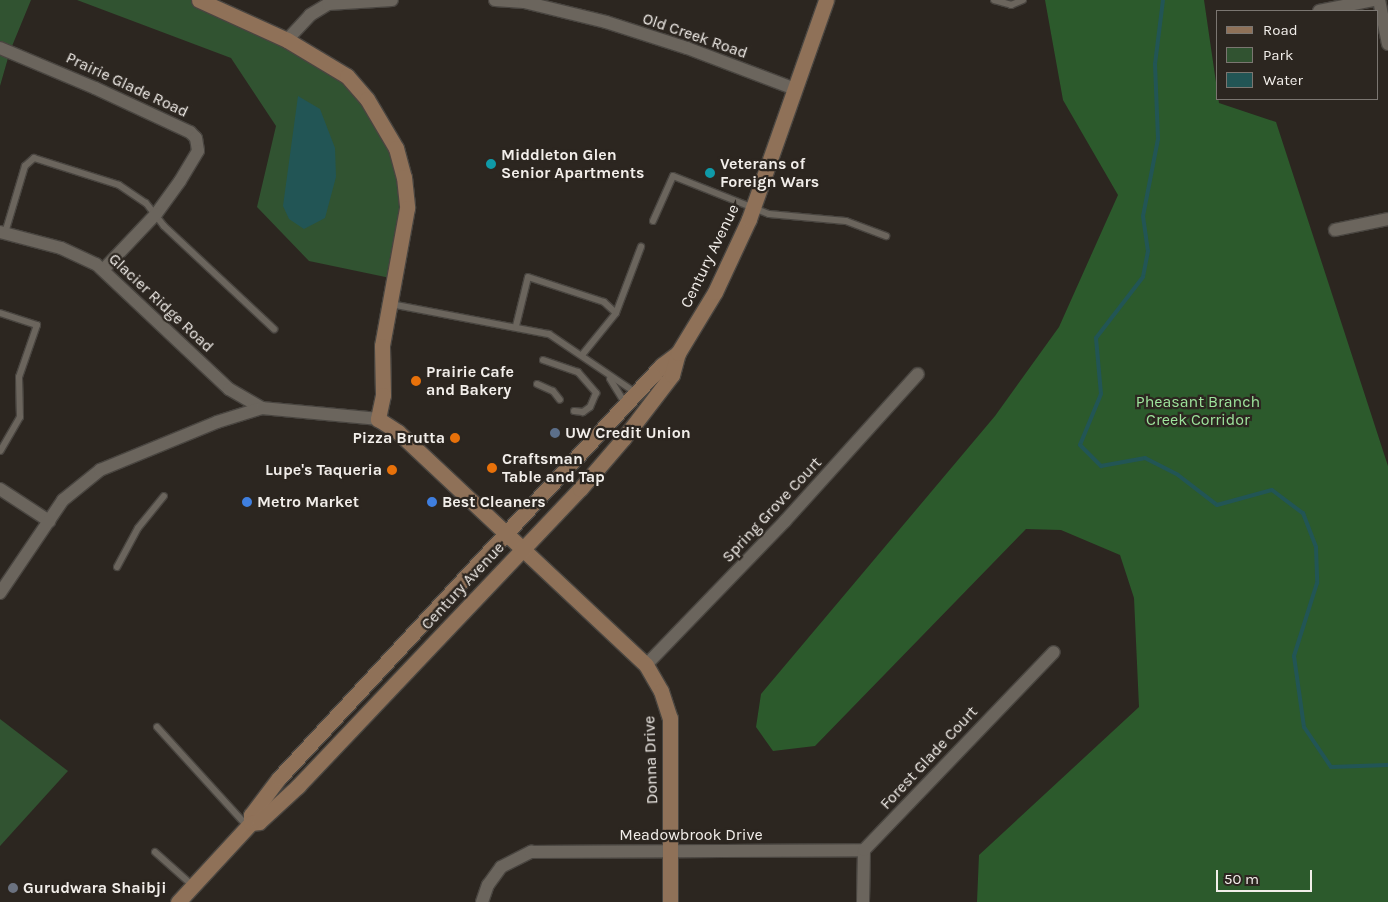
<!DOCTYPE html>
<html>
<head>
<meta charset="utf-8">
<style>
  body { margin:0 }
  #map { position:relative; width:1388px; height:902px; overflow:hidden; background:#2c2620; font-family:Karla,sans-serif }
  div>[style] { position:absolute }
  .green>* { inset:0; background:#315331 }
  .forest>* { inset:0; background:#2c5a2c }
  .water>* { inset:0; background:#255 }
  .stream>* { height:4px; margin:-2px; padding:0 2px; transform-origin:2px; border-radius:2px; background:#255 }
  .roads { filter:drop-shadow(1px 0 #494540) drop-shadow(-1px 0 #494540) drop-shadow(0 1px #494540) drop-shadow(0 -1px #494540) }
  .lane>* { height:6px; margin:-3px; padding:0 3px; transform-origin:3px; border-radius:3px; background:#6b655d }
  .street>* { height:12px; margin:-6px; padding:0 6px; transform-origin:6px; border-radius:6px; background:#6b655d }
  .secondary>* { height:15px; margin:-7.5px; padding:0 7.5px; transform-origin:7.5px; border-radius:7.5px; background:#8f7158 }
  .dots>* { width:14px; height:14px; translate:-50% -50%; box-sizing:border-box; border:2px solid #2c2620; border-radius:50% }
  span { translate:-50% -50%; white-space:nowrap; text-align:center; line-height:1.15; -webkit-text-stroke:4.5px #2c2620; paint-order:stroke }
  .street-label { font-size:16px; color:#f2eeea }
  .poi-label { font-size:16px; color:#f2eeea; font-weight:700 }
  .left { translate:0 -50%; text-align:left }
  .right { translate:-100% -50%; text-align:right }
  .park-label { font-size:16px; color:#9ee49c }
  .legend { position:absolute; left:1216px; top:10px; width:162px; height:90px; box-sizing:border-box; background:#2c2620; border:1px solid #7b7671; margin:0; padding:6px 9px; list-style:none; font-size:15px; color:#f2eeea }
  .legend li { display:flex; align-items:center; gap:10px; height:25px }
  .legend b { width:25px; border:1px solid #7b7671 }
  .scale { position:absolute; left:1216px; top:870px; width:96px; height:22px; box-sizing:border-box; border:2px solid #f2eeea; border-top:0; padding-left:6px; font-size:15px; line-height:18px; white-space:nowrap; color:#f2eeea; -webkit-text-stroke:4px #2c2620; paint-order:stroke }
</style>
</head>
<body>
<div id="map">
  <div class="green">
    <i style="clip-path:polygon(0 0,31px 0,10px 51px,0 86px)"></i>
    <i style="clip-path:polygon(77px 0,199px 0,347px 76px,404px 177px,395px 279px,309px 261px,257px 207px,276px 126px,231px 58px)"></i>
    <i style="clip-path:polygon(0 719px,68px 771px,0 846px)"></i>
  </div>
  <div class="forest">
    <i style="clip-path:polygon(1045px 0,1204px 0,1219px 103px,1276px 122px,1388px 466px,1388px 902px,977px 902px,979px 855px,1139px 707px,1134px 598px,1120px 555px,1061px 530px,1026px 529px,815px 746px,773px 751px,756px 727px,761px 694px,995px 416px,1059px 327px,1118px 195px,1063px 100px)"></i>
  </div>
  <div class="water">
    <i style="clip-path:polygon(298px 96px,320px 109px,335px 148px,336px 177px,325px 218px,304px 229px,289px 219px,283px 206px)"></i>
  </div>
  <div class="stream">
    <i style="left:1163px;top:0;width:64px;rotate:97.1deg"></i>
    <i style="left:1155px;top:64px;width:75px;rotate:87.7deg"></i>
    <i style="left:1158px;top:139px;width:78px;rotate:101deg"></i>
    <i style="left:1143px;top:216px;width:35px;rotate:82deg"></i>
    <i style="left:1148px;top:251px;width:26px;rotate:101deg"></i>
    <i style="left:1143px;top:277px;width:77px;rotate:127.6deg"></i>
    <i style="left:1096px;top:338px;width:56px;rotate:84.9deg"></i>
    <i style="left:1101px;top:394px;width:55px;rotate:112.4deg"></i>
    <i style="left:1080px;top:445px;width:30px;rotate:45deg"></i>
    <i style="left:1101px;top:466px;width:45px;rotate:-10.3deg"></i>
    <i style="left:1145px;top:458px;width:37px;rotate:27deg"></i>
    <i style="left:1178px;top:475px;width:49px;rotate:37.6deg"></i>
    <i style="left:1217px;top:505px;width:57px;rotate:-15.3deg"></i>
    <i style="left:1272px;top:490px;width:39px;rotate:37deg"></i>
    <i style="left:1303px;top:513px;width:36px;rotate:69deg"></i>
    <i style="left:1316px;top:547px;width:36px;rotate:88deg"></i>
    <i style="left:1317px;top:583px;width:77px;rotate:107.5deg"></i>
    <i style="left:1294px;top:656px;width:72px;rotate:82deg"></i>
    <i style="left:1304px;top:727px;width:48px;rotate:56deg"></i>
    <i style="left:1331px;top:767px;width:57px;rotate:-2deg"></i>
  </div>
  <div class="roads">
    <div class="lane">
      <i style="left:994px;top:0;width:18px;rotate:16deg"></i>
      <i style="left:1011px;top:5px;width:13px;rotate:-23deg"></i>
      <i style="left:653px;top:221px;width:49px;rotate:-66deg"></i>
      <i style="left:673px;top:176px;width:103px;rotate:21.6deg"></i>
      <i style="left:769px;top:214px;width:77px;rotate:5.2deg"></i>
      <i style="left:846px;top:221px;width:43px;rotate:20.6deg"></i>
      <i style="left:5px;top:233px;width:70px;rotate:-73.4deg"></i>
      <i style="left:25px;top:166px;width:12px;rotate:-42deg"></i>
      <i style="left:34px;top:158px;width:89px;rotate:17.6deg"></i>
      <i style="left:119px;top:185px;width:32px;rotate:34deg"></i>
      <i style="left:146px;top:203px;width:29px;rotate:52deg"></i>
      <i style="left:164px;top:226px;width:151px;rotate:43.1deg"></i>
      <i style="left:391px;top:304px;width:161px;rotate:10.8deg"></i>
      <i style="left:549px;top:334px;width:105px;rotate:34.1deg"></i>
      <i style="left:0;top:313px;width:39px;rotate:18deg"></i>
      <i style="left:37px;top:325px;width:55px;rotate:109.1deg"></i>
      <i style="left:19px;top:377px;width:40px;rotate:88.6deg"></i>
      <i style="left:20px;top:417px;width:39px;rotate:120deg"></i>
      <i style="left:516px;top:326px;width:50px;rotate:-76.2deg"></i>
      <i style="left:528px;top:277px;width:80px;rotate:18.2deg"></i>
      <i style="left:604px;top:302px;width:16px;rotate:43deg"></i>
      <i style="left:582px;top:355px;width:54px;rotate:-51deg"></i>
      <i style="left:616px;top:313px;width:71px;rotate:-69.3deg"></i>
      <i style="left:543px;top:360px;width:37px;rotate:19deg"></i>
      <i style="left:578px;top:372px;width:28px;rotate:49deg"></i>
      <i style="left:596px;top:393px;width:15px;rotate:113deg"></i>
      <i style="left:590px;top:407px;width:9px;rotate:144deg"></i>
      <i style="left:583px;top:412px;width:9px;rotate:-174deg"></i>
      <i style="left:610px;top:379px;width:31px;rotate:58deg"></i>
      <i style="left:537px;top:384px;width:17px;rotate:24deg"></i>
      <i style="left:553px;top:391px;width:11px;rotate:52deg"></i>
      <i style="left:117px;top:567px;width:44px;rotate:-61.7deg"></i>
      <i style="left:138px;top:528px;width:41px;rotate:-50.9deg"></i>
      <i style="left:157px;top:727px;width:134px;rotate:47.7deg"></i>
      <i style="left:155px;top:852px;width:50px;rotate:41.7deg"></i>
    </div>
    <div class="street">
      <i style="left:495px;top:0;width:29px;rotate:4deg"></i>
      <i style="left:524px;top:2px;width:84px;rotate:13.7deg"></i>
      <i style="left:606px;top:22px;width:85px;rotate:17.8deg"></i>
      <i style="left:687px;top:48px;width:116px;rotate:20.8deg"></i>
      <i style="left:1379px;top:0;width:45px;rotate:78.4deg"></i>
      <i style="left:1319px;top:11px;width:55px;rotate:-11.5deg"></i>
      <i style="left:287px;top:40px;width:34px;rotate:-47deg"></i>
      <i style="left:310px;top:15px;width:21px;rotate:-31deg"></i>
      <i style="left:328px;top:4px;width:64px;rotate:-3.6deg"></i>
      <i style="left:0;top:48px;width:103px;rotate:22.8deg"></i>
      <i style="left:95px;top:88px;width:105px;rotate:24.9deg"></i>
      <i style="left:190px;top:132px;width:8px;rotate:45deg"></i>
      <i style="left:196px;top:138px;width:13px;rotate:81deg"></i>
      <i style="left:198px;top:151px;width:35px;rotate:121deg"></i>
      <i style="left:180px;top:181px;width:41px;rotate:126deg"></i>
      <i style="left:156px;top:214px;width:77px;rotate:133.4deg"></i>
      <i style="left:1335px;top:230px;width:54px;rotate:-11.7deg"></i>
      <i style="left:0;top:232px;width:63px;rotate:14.7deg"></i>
      <i style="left:61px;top:248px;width:38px;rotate:25deg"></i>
      <i style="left:96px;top:264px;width:183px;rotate:43.2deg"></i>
      <i style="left:229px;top:389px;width:38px;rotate:30deg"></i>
      <i style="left:0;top:489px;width:59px;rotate:33.1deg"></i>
      <i style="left:0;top:593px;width:112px;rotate:-55.9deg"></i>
      <i style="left:63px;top:500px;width:48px;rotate:-39deg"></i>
      <i style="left:100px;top:470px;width:126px;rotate:-22.3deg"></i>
      <i style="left:217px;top:422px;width:47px;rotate:-17.3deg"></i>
      <i style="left:262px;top:408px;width:117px;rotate:5.4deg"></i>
      <i style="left:646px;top:665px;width:200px;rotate:-46deg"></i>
      <i style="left:785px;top:521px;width:198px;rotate:-47.9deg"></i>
      <i style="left:482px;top:902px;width:18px;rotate:-71deg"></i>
      <i style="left:488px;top:885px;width:22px;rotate:-54deg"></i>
      <i style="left:501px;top:867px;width:34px;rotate:-27deg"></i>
      <i style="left:531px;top:852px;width:333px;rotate:-0.3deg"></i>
      <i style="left:863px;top:902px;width:52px;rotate:-88.9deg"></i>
      <i style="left:864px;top:850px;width:274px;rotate:-46.2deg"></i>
    </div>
    <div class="secondary">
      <i style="left:199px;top:0;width:97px;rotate:24.4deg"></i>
      <i style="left:287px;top:40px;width:70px;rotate:31deg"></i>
      <i style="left:347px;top:76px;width:30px;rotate:49deg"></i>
      <i style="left:367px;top:99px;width:57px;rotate:59.4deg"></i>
      <i style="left:396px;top:148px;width:30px;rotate:75deg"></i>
      <i style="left:404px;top:177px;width:31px;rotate:84deg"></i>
      <i style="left:407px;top:208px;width:140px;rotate:100.3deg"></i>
      <i style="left:382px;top:346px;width:49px;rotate:88.8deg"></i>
      <i style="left:383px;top:395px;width:25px;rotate:102deg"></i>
      <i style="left:378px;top:419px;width:24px;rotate:33deg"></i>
      <i style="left:398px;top:432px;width:340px;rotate:43.2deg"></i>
      <i style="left:646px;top:665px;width:30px;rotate:60deg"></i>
      <i style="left:661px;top:691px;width:28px;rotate:72deg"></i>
      <i style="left:670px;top:718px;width:184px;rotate:90deg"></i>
      <i style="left:251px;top:823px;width:8px;rotate:-90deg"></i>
      <i style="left:251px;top:815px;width:46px;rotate:-52.9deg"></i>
      <i style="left:279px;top:778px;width:563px;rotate:-47.16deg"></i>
      <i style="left:662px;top:365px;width:20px;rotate:-37deg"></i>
      <i style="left:178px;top:902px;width:108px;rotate:-47.3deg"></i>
      <i style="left:251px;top:823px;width:8px;rotate:-7deg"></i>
      <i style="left:259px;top:822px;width:53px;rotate:-42.7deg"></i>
      <i style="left:298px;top:786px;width:410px;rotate:-46.5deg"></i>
      <i style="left:580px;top:489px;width:66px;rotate:-49.3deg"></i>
      <i style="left:623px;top:439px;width:81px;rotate:-52.6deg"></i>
      <i style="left:672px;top:375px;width:23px;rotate:-75deg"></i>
      <i style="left:678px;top:353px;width:71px;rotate:-58.8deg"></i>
      <i style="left:715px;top:292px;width:81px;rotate:-65deg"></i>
      <i style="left:749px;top:219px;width:232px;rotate:-70.6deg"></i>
    </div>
  </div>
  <div class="dots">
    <i style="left:491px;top:164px;background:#0f9aa8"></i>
    <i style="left:710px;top:173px;background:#0f9aa8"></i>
    <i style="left:416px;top:381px;background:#e8710a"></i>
    <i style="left:555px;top:433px;background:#5c6f8a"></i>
    <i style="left:455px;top:438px;background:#e8710a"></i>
    <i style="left:492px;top:468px;background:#e8710a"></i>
    <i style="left:392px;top:470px;background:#e8710a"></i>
    <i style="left:247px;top:502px;background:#3f7fe0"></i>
    <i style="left:432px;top:502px;background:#3f7fe0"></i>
    <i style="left:13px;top:888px;background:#6b7280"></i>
  </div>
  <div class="street-label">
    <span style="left:695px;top:36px;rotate:19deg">Old Creek Road</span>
    <span style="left:127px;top:85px;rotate:25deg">Prairie Glade Road</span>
    <span style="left:710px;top:256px;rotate:-64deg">Century Avenue</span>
    <span style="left:161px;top:303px;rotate:43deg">Glacier Ridge Road</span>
    <span style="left:772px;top:510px;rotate:-47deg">Spring Grove Court</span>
    <span style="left:463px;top:586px;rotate:-47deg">Century Avenue</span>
    <span style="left:929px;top:758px;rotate:-47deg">Forest Glade Court</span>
    <span style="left:651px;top:760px;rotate:-92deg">Donna Drive</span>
    <span style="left:691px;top:835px">Meadowbrook Drive</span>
  </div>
  <div class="poi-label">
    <span class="left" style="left:501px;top:164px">Middleton Glen<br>Senior Apartments</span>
    <span class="left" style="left:720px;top:173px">Veterans of<br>Foreign Wars</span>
    <span class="left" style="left:426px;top:381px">Prairie Cafe<br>and Bakery</span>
    <span class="left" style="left:565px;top:433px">UW Credit Union</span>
    <span class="right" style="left:445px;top:438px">Pizza Brutta</span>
    <span class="left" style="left:502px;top:468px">Craftsman<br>Table and Tap</span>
    <span class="right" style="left:382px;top:470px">Lupe's Taqueria</span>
    <span class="left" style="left:257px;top:502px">Metro Market</span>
    <span class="left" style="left:442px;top:502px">Best Cleaners</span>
    <span class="left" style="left:23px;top:888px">Gurudwara Shaibji</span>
  </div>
  <div class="park-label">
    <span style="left:1198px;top:411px">Pheasant Branch<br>Creek Corridor</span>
  </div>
  <ul class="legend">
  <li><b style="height:6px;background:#8f7158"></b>Road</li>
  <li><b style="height:14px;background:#315331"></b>Park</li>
  <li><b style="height:14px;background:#255"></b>Water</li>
  </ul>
  <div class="scale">50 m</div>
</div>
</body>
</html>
